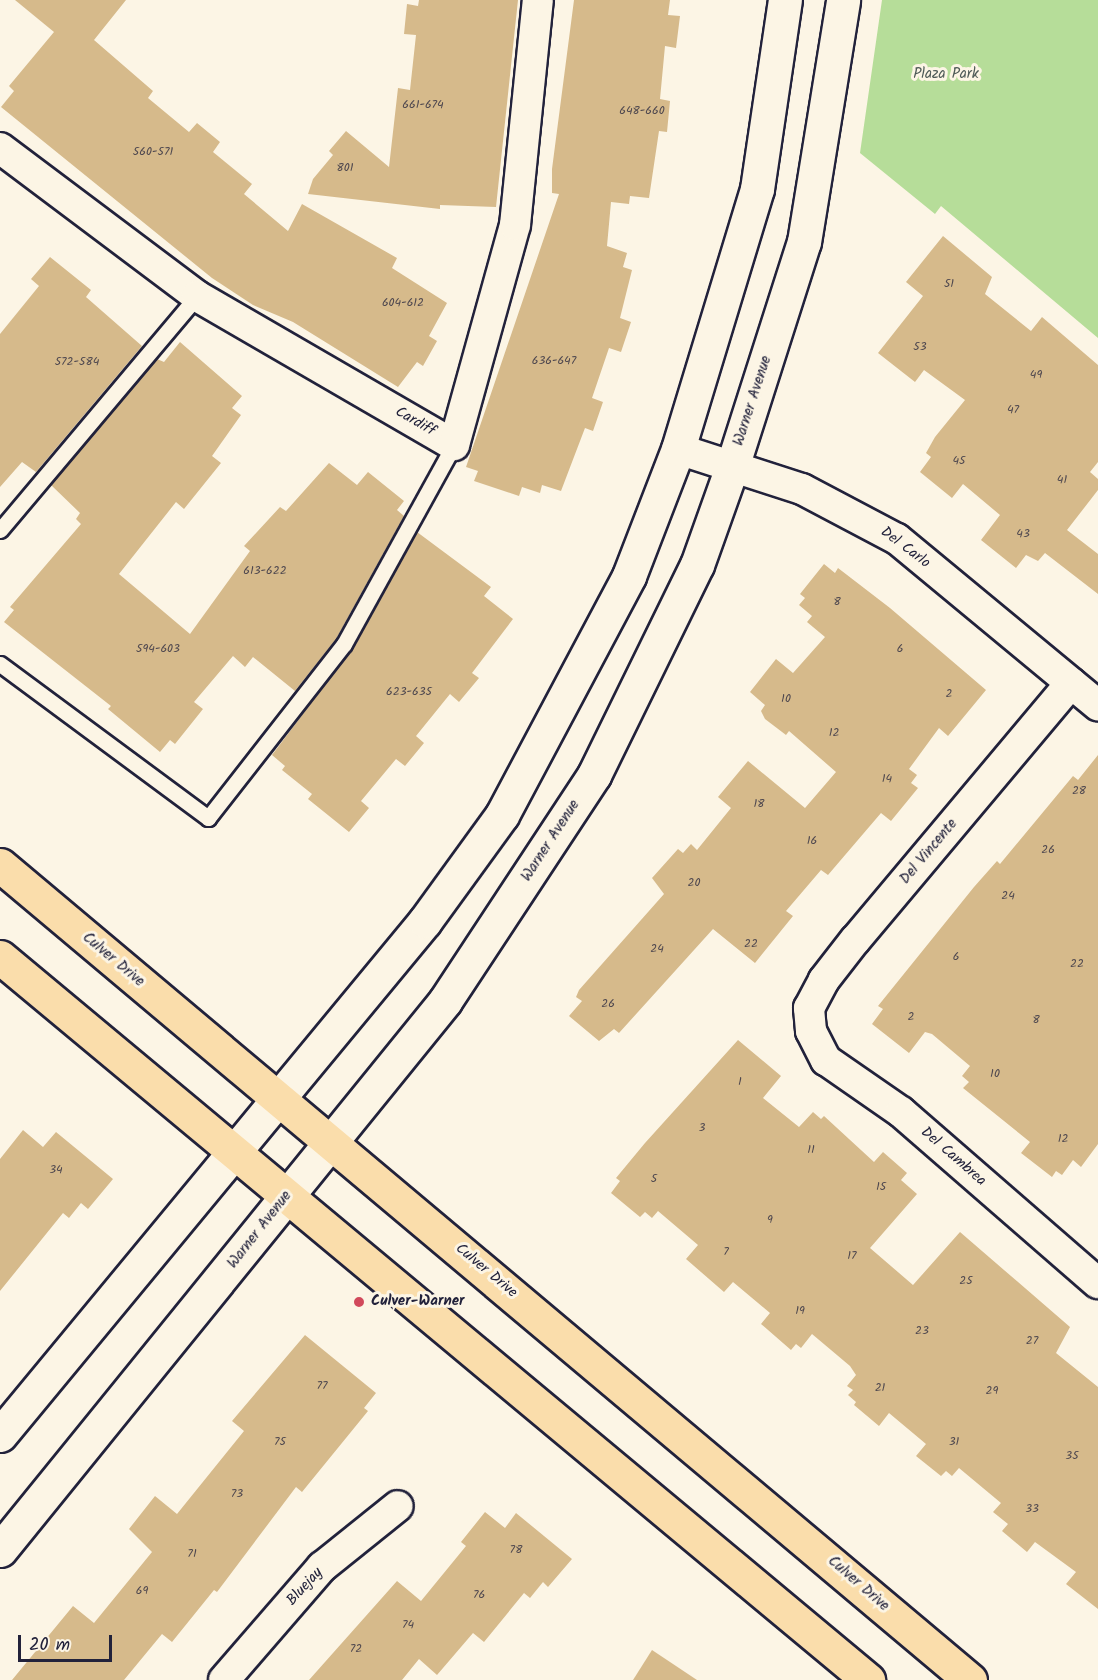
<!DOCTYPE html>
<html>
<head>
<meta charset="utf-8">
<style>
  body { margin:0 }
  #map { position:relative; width:1098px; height:1680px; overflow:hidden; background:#fcf5e5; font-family:Kalam,sans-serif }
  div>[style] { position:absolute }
  .green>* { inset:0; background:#b6dd99 }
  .building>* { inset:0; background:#d6ba8b }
  .roads { filter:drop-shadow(2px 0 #22223b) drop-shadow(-2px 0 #22223b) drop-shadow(0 2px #22223b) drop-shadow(0 -2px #22223b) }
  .lane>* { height:15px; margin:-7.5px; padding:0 7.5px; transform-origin:7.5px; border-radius:7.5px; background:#fcf5e5 }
  .street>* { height:30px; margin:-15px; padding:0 15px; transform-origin:15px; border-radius:15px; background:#fcf5e5 }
  .secondary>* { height:33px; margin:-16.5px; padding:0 16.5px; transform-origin:16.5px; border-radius:16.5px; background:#fcf5e5 }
  .primary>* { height:33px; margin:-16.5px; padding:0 16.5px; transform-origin:16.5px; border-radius:16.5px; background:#faddab }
  .dots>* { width:16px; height:16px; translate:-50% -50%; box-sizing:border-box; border:3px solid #fcf5e5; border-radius:50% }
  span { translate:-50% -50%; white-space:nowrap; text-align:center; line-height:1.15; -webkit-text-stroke:6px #fcf5e5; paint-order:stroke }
  .number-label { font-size:12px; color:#4f484f }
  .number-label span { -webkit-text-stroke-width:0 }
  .park-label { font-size:15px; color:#4e5a57 }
  .street-label { font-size:15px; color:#22223b }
  .poi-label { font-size:15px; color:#22223b; font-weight:700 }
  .left { translate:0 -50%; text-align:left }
  .scale { position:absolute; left:18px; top:1635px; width:94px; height:27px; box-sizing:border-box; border:3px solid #22223b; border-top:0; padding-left:8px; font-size:18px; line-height:21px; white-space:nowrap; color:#22223b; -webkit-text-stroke:4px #fcf5e5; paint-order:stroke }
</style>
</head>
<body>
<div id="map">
  <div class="green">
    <i style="clip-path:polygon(882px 0,1098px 0,1098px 338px,941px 206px,935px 214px,860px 153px)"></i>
  </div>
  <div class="building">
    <i style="clip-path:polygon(15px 0,126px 0,94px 40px,153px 91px,148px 98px,189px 132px,197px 123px,220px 142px,213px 152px,252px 184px,244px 194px,288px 231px,302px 204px,397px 258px,392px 268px,447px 303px,429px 336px,437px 341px,423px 366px,417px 362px,398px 387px,293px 322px,253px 305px,212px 278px,1px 107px,14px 91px,9px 86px,54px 32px)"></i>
    <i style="clip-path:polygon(419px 0,518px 0,496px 207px,440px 205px,440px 209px,308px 194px,313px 179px,333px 155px,329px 151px,346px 131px,389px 167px,398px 88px,410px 90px,416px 35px,404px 34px,407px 4px,418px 6px)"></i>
    <i style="clip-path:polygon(574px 0,670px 0,668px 15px,680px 16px,676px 48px,665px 46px,660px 99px,670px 101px,667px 132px,659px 131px,649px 198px,630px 196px,629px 204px,611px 202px,607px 246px,627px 253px,623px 267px,632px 270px,620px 318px,631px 322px,621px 352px,609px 348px,592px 398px,603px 402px,593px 431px,585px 428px,561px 491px,542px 485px,540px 493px,522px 487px,519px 496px,474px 481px,478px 471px,466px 467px,559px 194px,552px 193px,552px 169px)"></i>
    <i style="clip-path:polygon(943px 236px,992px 277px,985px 294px,1031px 331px,1042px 317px,1098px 365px,1098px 462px,1090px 472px,1098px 479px,1098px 490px,1067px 530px,1098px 554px,1098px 594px,1045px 553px,1038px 561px,1026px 555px,1016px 568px,981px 540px,1000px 515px,963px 484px,952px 498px,920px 472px,931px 457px,926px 453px,935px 437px,965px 400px,924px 370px,915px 382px,878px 353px,923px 296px,906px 282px)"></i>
    <i style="clip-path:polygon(50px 257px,91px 290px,86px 297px,142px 346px,36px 472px,22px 462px,0 487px,0 334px,39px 286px,31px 279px)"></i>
    <i style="clip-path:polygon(180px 342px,242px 396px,232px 408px,241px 415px,212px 456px,221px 463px,184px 509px,176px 502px,119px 574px,190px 634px,250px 551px,244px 546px,280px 507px,286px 511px,329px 463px,357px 485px,368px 472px,404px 501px,397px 510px,404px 516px,336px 639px,295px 691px,253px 657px,245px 667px,233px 656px,194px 702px,203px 709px,175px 744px,170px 740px,160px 752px,108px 709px,111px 706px,4px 622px,14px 610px,10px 607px,81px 524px,76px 519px,80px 513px,51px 485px,157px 359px,164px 362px)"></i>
    <i style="clip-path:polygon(417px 532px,491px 587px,484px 596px,513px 619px,472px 673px,479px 678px,459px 702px,450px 694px,416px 736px,424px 743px,405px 766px,396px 759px,361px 801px,369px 808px,349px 832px,308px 799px,312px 794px,282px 770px,285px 766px,272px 755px,352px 649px)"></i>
    <i style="clip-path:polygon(824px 564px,835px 573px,838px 568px,890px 608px,986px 690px,948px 736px,939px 728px,909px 769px,917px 775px,911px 783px,918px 788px,891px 821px,881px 813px,828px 875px,821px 870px,786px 911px,793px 916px,755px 963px,713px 929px,619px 1033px,614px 1029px,599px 1041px,569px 1016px,582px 1001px,576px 997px,579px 990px,664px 894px,652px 878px,678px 849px,683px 853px,691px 844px,697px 850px,731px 808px,718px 797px,748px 761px,805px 808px,836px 772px,789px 731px,786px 735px,765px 719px,761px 711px,765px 705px,750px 692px,776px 659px,793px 673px,825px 637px,807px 622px,812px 616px,799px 605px,805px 598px,800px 594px)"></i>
    <i style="clip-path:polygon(1098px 755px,1098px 1144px,1081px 1167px,1073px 1160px,1062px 1175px,1056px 1171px,1052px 1177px,1021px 1153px,1030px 1142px,963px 1088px,969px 1082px,962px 1076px,970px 1066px,932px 1034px,925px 1032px,909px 1053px,872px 1024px,883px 1009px,878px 1006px,974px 887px,997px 861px,1000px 864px,1073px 776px,1078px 780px)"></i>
    <i style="clip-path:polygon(738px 1040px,781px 1076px,763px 1098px,799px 1127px,813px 1112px,821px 1119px,824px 1116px,874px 1162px,883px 1152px,907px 1173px,901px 1180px,917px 1194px,870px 1248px,913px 1285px,960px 1232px,1070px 1327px,1056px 1353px,1098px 1387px,1098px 1609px,1066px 1584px,1076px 1572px,1035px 1542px,1027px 1552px,1002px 1531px,1008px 1524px,993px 1512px,1001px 1503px,959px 1468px,952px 1476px,946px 1471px,941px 1476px,916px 1456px,926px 1444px,889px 1413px,879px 1426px,854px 1405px,856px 1402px,848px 1395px,853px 1390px,847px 1386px,856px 1375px,850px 1366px,812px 1334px,801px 1348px,796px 1344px,791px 1350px,761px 1324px,770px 1313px,733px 1282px,724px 1292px,686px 1259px,698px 1245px,658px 1211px,652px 1218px,645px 1212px,640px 1217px,611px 1193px,620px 1181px,616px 1178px,645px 1143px)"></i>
    <i style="clip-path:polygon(23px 1130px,43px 1147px,56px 1132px,113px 1179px,88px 1209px,81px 1203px,69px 1218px,63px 1213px,0 1291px,0 1159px)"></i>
    <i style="clip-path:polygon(305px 1335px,376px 1393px,364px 1408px,368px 1411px,302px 1492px,296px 1487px,217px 1592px,214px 1590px,172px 1642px,162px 1634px,124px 1680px,12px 1680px,73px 1606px,94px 1623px,152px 1552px,129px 1529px,155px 1496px,177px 1514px,244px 1431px,232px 1421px)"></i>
    <i style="clip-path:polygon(485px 1512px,505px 1528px,516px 1513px,572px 1559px,548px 1587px,543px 1582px,530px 1598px,524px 1593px,484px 1642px,473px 1633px,437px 1675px,419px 1659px,402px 1680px,309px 1680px,397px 1581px,421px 1601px,466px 1546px,461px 1542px)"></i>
    <i style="clip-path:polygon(652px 1650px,697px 1680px,633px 1680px)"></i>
  </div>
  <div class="roads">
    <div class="lane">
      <i style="left:0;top:530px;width:306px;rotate:-49.9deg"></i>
      <i style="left:0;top:664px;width:259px;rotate:36.5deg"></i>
      <i style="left:208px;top:818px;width:221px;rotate:-52deg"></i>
      <i style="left:344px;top:644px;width:227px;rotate:-61.1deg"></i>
    </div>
    <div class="street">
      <i style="left:0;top:148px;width:246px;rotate:36.9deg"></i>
      <i style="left:197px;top:296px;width:297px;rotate:30.1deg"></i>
      <i style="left:454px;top:445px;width:228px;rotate:-74.5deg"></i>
      <i style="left:515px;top:225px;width:226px;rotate:-84.2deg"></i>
      <i style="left:678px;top:449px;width:130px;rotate:17.9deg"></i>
      <i style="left:802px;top:489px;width:107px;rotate:27.8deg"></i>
      <i style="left:897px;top:539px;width:261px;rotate:39.6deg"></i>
      <i style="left:1071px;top:683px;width:336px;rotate:130deg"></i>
      <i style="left:855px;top:940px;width:51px;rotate:127.8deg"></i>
      <i style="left:824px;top:980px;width:32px;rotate:118deg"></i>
      <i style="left:809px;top:1008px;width:23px;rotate:85deg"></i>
      <i style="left:811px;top:1031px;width:33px;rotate:63deg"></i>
      <i style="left:826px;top:1060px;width:91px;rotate:34.7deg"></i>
      <i style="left:901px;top:1112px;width:261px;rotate:41deg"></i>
      <i style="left:224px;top:1680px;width:150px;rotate:-49.1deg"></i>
      <i style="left:322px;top:1567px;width:97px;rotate:-38.8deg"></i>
    </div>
    <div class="secondary">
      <i style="left:0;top:1435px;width:667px;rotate:-50.41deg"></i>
      <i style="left:425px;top:921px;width:131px;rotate:-54deg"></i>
      <i style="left:502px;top:815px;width:271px;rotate:-62deg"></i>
      <i style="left:629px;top:576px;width:136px;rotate:-68.9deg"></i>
      <i style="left:678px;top:449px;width:272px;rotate:-73.1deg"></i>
      <i style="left:757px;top:189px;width:191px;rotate:-81.6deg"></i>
      <i style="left:0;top:1550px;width:707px;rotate:-50.97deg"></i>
      <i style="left:445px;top:1001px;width:271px;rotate:-56.6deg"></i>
      <i style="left:594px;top:775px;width:234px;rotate:-63.9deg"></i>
      <i style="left:697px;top:565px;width:107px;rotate:-70.4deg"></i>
      <i style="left:733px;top:464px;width:233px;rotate:-72.3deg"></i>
      <i style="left:804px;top:242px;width:245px;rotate:-80.8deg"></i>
    </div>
    <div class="primary">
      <i style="left:0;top:865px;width:1267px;rotate:40.04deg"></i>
      <i style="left:0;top:957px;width:1130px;rotate:39.79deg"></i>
    </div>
  </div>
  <div class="dots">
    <i style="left:359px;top:1302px;background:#d1495b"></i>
  </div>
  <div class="number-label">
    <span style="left:423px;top:105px">661-674</span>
    <span style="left:642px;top:111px">648-660</span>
    <span style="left:153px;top:152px">560-571</span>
    <span style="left:345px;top:168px">801</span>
    <span style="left:949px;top:284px">51</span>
    <span style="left:403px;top:303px">604-612</span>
    <span style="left:920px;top:347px">53</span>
    <span style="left:554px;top:361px">636-647</span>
    <span style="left:77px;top:362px">572-584</span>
    <span style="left:1036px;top:375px">49</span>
    <span style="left:1013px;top:410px">47</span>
    <span style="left:959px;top:461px">45</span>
    <span style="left:1062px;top:480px">41</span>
    <span style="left:1023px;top:534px">43</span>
    <span style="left:265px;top:571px">613-622</span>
    <span style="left:837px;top:602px">8</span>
    <span style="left:158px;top:649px">594-603</span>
    <span style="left:900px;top:649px">6</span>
    <span style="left:409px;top:692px">623-635</span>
    <span style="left:949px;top:694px">2</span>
    <span style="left:786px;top:699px">10</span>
    <span style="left:834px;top:733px">12</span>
    <span style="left:887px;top:779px">14</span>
    <span style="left:1079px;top:791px">28</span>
    <span style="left:759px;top:804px">18</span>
    <span style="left:812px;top:841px">16</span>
    <span style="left:1048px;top:850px">26</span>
    <span style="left:694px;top:883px">20</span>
    <span style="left:1008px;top:896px">24</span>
    <span style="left:751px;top:944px">22</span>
    <span style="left:657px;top:949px">24</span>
    <span style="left:956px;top:957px">6</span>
    <span style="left:1077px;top:964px">22</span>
    <span style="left:608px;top:1004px">26</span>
    <span style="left:911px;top:1017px">2</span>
    <span style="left:1036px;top:1020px">8</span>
    <span style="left:995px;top:1074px">10</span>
    <span style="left:740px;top:1082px">1</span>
    <span style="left:702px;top:1128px">3</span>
    <span style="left:1063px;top:1139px">12</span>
    <span style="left:811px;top:1150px">11</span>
    <span style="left:56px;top:1170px">34</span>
    <span style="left:654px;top:1179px">5</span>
    <span style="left:881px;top:1187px">15</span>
    <span style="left:770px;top:1220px">9</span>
    <span style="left:726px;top:1252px">7</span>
    <span style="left:852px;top:1256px">17</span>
    <span style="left:966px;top:1281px">25</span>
    <span style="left:800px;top:1311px">19</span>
    <span style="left:922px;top:1331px">23</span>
    <span style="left:1032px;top:1341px">27</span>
    <span style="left:322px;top:1386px">77</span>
    <span style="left:880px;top:1388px">21</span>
    <span style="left:992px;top:1391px">29</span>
    <span style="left:280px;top:1442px">75</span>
    <span style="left:954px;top:1442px">31</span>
    <span style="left:1072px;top:1456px">35</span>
    <span style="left:237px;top:1494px">73</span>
    <span style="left:1032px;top:1509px">33</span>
    <span style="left:516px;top:1550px">78</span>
    <span style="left:192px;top:1554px">71</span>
    <span style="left:142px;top:1591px">69</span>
    <span style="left:479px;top:1595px">76</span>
    <span style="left:408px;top:1625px">74</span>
    <span style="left:356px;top:1649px">72</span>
  </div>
  <div class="park-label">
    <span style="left:946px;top:75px">Plaza Park</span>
  </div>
  <div class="street-label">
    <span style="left:753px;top:401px;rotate:-72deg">Warner Avenue</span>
    <span style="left:415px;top:422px;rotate:30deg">Cardiff</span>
    <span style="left:905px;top:548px;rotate:37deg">Del Carlo</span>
    <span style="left:551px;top:841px;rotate:-57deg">Warner Avenue</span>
    <span style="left:929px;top:852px;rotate:-50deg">Del Vincente</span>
    <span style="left:113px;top:960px;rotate:40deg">Culver Drive</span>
    <span style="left:953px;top:1157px;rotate:41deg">Del Cambrea</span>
    <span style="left:260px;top:1230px;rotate:-52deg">Warner Avenue</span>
    <span style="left:486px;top:1271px;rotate:40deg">Culver Drive</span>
    <span style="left:858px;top:1584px;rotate:41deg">Culver Drive</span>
    <span style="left:305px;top:1587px;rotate:-48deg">Bluejay</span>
  </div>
  <div class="poi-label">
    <span class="left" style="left:371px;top:1302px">Culver-Warner</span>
  </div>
  <div class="scale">20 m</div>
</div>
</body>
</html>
